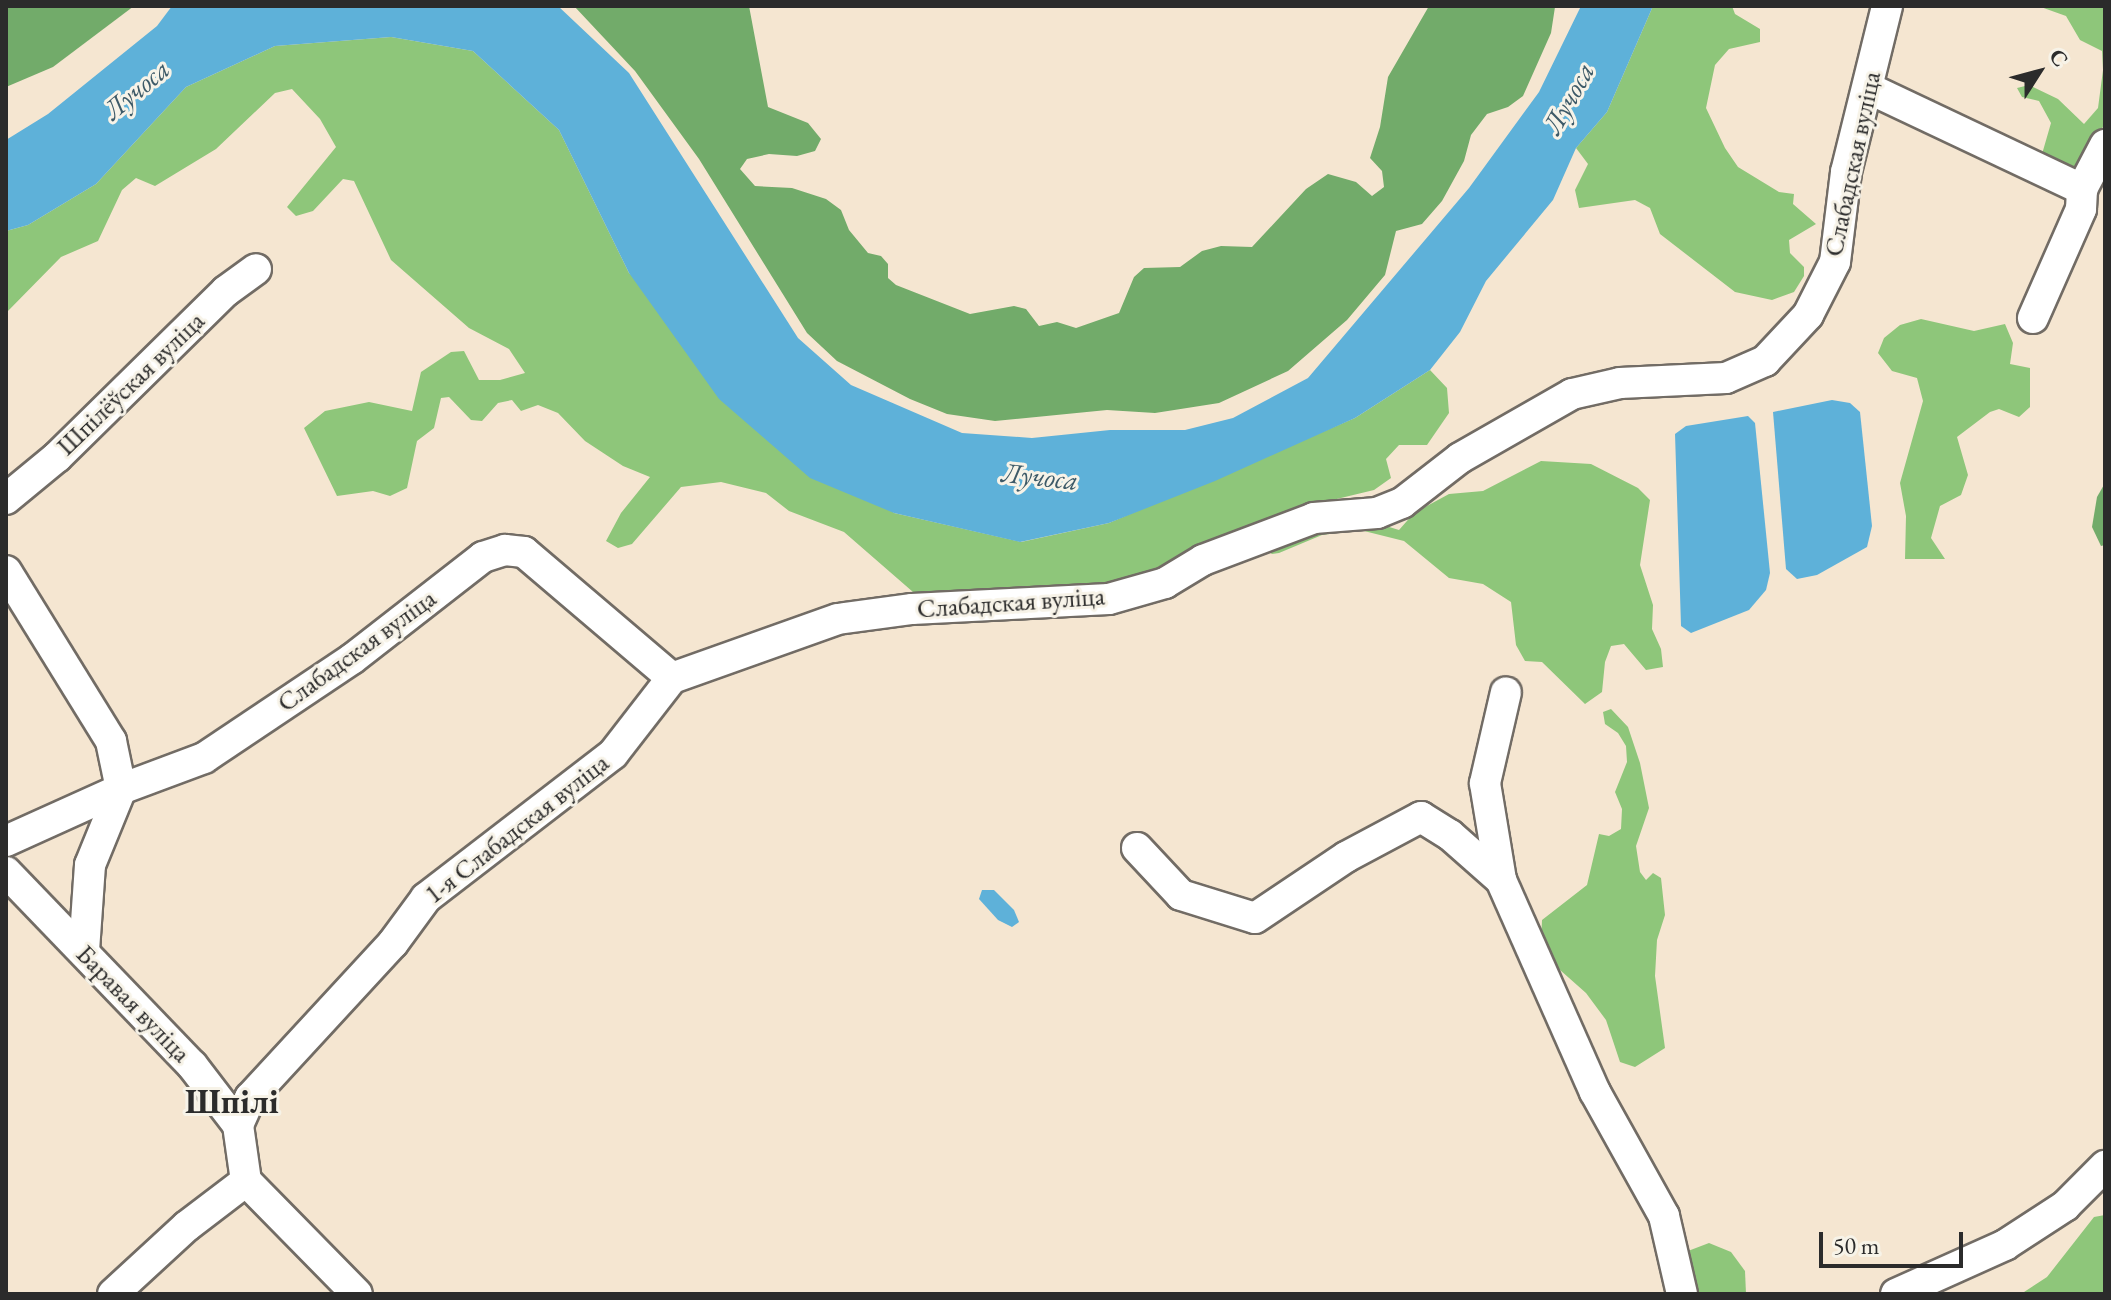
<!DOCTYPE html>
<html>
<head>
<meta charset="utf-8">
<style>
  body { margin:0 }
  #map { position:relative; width:2111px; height:1300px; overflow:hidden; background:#f5e6d1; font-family:"EB Garamond",serif }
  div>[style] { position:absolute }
  .green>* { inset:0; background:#8ec67a }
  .forest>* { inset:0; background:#72ab6a }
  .water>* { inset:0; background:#5eb1d9 }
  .roads { filter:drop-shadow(2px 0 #726c65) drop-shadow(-2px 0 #726c65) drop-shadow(0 2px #726c65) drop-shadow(0 -2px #726c65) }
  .minor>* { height:30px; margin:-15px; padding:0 15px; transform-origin:15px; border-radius:15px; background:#fff }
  span { translate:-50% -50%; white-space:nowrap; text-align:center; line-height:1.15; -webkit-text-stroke:6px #f7f3e8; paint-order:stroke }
  .street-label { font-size:26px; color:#2b2b2b }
  .water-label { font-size:28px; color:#3d5a68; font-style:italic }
  .district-label { font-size:34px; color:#2b2b2b; font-weight:700 }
  .frame { position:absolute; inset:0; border:8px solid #2b2b2b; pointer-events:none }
  .north { position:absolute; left:1999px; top:32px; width:80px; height:80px; -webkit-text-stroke:6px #f7f3e8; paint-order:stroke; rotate:54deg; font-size:22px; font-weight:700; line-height:32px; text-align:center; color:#2b2b2b }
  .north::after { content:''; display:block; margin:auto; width:28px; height:36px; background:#2b2b2b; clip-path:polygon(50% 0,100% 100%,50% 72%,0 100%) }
  .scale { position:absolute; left:1819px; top:1232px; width:144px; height:36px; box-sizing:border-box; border:4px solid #2b2b2b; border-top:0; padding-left:10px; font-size:24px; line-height:28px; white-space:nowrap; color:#2b2b2b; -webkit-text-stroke:6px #f7f3e8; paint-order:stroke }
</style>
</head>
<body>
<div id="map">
  <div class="green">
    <i style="clip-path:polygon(1653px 6px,1732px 6px,1735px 14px,1760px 29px,1760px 42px,1729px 49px,1715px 65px,1706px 108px,1725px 148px,1738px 167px,1779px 192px,1794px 194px,1793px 204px,1816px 224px,1789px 240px,1790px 253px,1804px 267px,1804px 276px,1794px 292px,1772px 300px,1735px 292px,1660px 234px,1650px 208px,1635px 200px,1579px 208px,1575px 190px,1588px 164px,1576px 148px,1607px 112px)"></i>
    <i style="clip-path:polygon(2038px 6px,2105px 6px,2105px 123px,2084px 161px,2069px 171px,2040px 161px,2051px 123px,2039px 101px,2022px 97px,2017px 88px,2029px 85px,2058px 99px,2084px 124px,2098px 108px,2103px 70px,2102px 51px,2080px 40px,2066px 16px)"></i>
    <i style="clip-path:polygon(391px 37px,473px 51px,559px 130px,629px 273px,894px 513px,1021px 542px,1109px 523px,1355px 418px,1430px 370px,1447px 388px,1449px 413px,1427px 445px,1399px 445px,1386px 459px,1391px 478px,1374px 490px,1291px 510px,1153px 569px,1076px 593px,913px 592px,844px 532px,789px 511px,766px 493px,721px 482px,681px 487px,632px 544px,618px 548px,606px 541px,621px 513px,650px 477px,623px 466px,585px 441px,558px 413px,538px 405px,521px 411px,512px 400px,498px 403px,482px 421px,471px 420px,449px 397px,441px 398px,434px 428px,417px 441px,407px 488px,390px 496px,373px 491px,337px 496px,304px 428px,325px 411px,369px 402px,412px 411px,421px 372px,451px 352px,464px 351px,479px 380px,500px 380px,525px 373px,509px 349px,469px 328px,391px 260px,354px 181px,343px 179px,313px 211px,296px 216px,287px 207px,336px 147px,320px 119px,292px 89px,275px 93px,216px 149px,155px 186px,136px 178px,122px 190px,98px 241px,61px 257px,6px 313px,6px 231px,28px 225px,96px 184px,186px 87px,275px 46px)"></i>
    <i style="clip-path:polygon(1921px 319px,1974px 331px,2005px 324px,2013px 343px,2010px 364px,2030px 368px,2030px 407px,2019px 417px,1999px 409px,1990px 412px,1957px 437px,1968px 475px,1961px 495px,1940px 506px,1931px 538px,1945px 559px,1905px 559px,1906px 516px,1900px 483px,1923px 401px,1917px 378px,1892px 371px,1878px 353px,1884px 338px,1900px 325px)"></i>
    <i style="clip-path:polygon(1541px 461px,1591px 464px,1638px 488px,1650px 500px,1640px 565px,1653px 605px,1652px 629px,1661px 649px,1663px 667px,1646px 670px,1624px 644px,1611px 646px,1605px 662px,1602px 692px,1585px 704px,1542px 662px,1525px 661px,1516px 645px,1511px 602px,1483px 584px,1449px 578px,1404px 541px,1360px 530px,1322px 535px,1279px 553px,1272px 554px,1264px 549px,1275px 540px,1373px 522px,1399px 530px,1414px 513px,1449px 494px,1483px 491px)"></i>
    <i style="clip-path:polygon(1611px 709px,1628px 727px,1640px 763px,1649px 808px,1636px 846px,1640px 872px,1646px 880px,1653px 873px,1661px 878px,1665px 915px,1657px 940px,1655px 976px,1665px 1048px,1635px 1067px,1620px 1062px,1606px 1020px,1586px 993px,1551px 962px,1541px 944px,1542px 920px,1587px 885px,1599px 834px,1609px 836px,1621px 829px,1622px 809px,1615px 792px,1627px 762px,1626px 746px,1618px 733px,1605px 724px,1603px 712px)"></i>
    <i style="clip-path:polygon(2105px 1215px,2105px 1294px,2021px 1294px,2047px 1277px,2094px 1217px)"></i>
    <i style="clip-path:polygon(1709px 1243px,1731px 1252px,1745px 1271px,1746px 1294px,1688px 1294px,1682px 1267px,1688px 1251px)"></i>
  </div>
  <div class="forest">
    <i style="clip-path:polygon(6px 6px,134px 6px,53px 67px,6px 87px)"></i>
    <i style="clip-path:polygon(574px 6px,749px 6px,768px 107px,808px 123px,821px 139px,815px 151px,797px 156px,769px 154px,747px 159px,740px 169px,755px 186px,792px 188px,826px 199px,841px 210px,849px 230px,868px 253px,881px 256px,888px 264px,888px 278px,896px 285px,970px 314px,1014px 306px,1026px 309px,1039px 326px,1057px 322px,1076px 328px,1119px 313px,1134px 277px,1144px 268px,1180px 267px,1202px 251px,1221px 246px,1252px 247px,1306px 189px,1328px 174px,1356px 182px,1372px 196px,1384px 187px,1382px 171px,1370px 158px,1380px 127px,1388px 77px,1429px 6px,1555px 7px,1551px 33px,1523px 96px,1508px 107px,1487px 114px,1471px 135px,1464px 161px,1442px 201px,1422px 224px,1396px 231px,1385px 275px,1347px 320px,1288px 371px,1219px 403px,1155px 413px,1107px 410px,995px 421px,947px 414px,910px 399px,837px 361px,807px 333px,699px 159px,635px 71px)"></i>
    <i style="clip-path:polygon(2105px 483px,2105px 545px,2101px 546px,2092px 527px,2097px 497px)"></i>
  </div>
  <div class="water">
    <i style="clip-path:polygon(172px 6px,558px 6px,629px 73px,798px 338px,851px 385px,962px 433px,1032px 438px,1110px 430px,1185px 430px,1233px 418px,1308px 378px,1469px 188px,1539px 92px,1581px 6px,1653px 6px,1607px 112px,1576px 148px,1553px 200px,1486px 281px,1460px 332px,1430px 370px,1355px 418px,1215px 481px,1109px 523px,1020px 542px,894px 513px,810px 478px,719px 399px,629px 273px,559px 130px,473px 51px,391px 37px,275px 46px,186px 87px,96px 184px,28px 225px,6px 231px,6px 140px,48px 114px,157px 26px)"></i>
    <i style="clip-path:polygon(1832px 400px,1850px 403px,1860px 412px,1872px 526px,1867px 547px,1817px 575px,1797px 579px,1786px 569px,1773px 412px)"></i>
    <i style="clip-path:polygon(1748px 416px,1755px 423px,1770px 573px,1766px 590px,1749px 610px,1691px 633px,1681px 626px,1675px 434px,1686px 426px)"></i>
    <i style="clip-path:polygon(982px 890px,994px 890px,1014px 910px,1019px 922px,1012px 927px,998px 920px,979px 899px)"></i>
  </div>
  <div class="roads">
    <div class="minor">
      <i style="left:1868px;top:88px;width:237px;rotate:25.3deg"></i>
      <i style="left:2033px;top:318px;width:119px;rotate:-66.2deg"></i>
      <i style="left:2081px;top:209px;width:20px;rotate:-87deg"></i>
      <i style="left:2082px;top:189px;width:50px;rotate:-62.4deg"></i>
      <i style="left:6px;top:499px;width:66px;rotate:-39.5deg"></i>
      <i style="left:57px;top:457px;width:237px;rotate:-44.5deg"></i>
      <i style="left:226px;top:291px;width:37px;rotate:-36deg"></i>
      <i style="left:6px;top:571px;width:200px;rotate:58.3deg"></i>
      <i style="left:111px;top:741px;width:49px;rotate:78.2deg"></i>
      <i style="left:121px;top:789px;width:82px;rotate:112.2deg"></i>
      <i style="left:90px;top:865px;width:86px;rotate:94deg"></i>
      <i style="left:6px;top:841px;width:126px;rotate:-24.3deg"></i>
      <i style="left:121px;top:789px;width:89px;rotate:-20.5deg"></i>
      <i style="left:204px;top:758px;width:178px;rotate:-33.8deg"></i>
      <i style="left:352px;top:659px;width:166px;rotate:-37.9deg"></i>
      <i style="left:483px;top:557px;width:23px;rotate:-18deg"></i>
      <i style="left:505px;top:550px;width:19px;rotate:6deg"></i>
      <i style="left:524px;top:552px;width:194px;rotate:40.4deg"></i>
      <i style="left:672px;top:678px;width:176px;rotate:-19.6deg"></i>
      <i style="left:838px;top:619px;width:75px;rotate:-7.7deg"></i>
      <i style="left:912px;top:609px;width:197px;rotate:-2.9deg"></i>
      <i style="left:1109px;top:599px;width:58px;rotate:-15.9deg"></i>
      <i style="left:1165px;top:583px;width:44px;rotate:-31.2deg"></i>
      <i style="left:1203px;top:560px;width:119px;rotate:-20.7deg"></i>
      <i style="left:1314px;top:518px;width:63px;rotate:-4.5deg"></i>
      <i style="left:1377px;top:513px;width:27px;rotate:-22deg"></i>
      <i style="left:1402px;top:503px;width:73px;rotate:-37.8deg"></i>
      <i style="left:1460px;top:458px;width:129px;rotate:-29.7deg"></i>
      <i style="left:1572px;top:394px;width:49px;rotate:-12.9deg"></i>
      <i style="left:1620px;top:383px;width:106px;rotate:-2.7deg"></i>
      <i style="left:1726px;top:378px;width:43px;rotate:-23.6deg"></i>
      <i style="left:1765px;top:361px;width:63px;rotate:-46.9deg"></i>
      <i style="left:1808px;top:315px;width:59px;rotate:-63deg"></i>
      <i style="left:1835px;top:262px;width:91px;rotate:-83deg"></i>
      <i style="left:1846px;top:172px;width:171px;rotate:-76.1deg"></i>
      <i style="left:1137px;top:848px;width:64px;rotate:46.9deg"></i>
      <i style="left:1181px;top:895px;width:77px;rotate:17.3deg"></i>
      <i style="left:1255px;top:918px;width:110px;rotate:-33.8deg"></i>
      <i style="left:1346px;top:857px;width:85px;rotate:-28.1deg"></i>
      <i style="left:1421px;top:817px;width:34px;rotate:32deg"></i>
      <i style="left:1450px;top:835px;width:68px;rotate:41.4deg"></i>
      <i style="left:1501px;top:880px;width:98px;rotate:-99.4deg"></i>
      <i style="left:1485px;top:783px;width:93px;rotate:-77deg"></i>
      <i style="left:6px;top:872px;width:268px;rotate:46.1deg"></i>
      <i style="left:192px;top:1065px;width:76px;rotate:52.5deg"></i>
      <i style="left:238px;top:1125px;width:57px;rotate:81.9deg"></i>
      <i style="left:246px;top:1181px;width:158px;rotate:45.5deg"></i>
      <i style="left:1501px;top:880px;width:232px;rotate:66.1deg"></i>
      <i style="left:1595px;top:1092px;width:142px;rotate:60.9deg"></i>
      <i style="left:1664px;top:1216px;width:80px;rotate:77deg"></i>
      <i style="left:238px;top:1125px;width:30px;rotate:-66deg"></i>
      <i style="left:250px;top:1098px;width:211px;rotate:-47.3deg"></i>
      <i style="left:393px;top:943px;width:56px;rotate:-53.7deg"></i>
      <i style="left:426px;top:898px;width:236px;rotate:-37.6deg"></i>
      <i style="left:613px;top:754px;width:96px;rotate:-52.2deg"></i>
      <i style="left:113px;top:1294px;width:100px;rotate:-42.6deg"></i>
      <i style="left:187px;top:1226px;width:74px;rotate:-37.3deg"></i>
      <i style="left:1896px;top:1294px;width:120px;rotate:-24.2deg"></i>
      <i style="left:2005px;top:1245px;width:72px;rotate:-33deg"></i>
      <i style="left:2065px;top:1206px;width:57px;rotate:-45deg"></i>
    </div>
  </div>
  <div class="street-label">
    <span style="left:1853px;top:164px;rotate:-78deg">Слабадская вуліца</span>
    <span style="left:131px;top:384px;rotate:-44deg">Шпілёўская вуліца</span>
    <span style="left:1011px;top:603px;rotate:-4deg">Слабадская вуліца</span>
    <span style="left:357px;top:651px;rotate:-36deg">Слабадская вуліца</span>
    <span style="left:517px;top:829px;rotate:-38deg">1-я Слабадская вуліца</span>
    <span style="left:133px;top:1004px;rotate:46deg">Баравая вуліца</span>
  </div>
  <div class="water-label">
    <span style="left:136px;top:89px;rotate:-40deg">Лучоса</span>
    <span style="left:1568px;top:98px;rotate:-61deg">Лучоса</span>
    <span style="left:1040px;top:476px;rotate:6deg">Лучоса</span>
  </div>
  <div class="district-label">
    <span style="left:232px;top:1102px">Шпілі</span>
  </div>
  <div class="frame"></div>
  <div class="north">С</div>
  <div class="scale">50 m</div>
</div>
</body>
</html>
